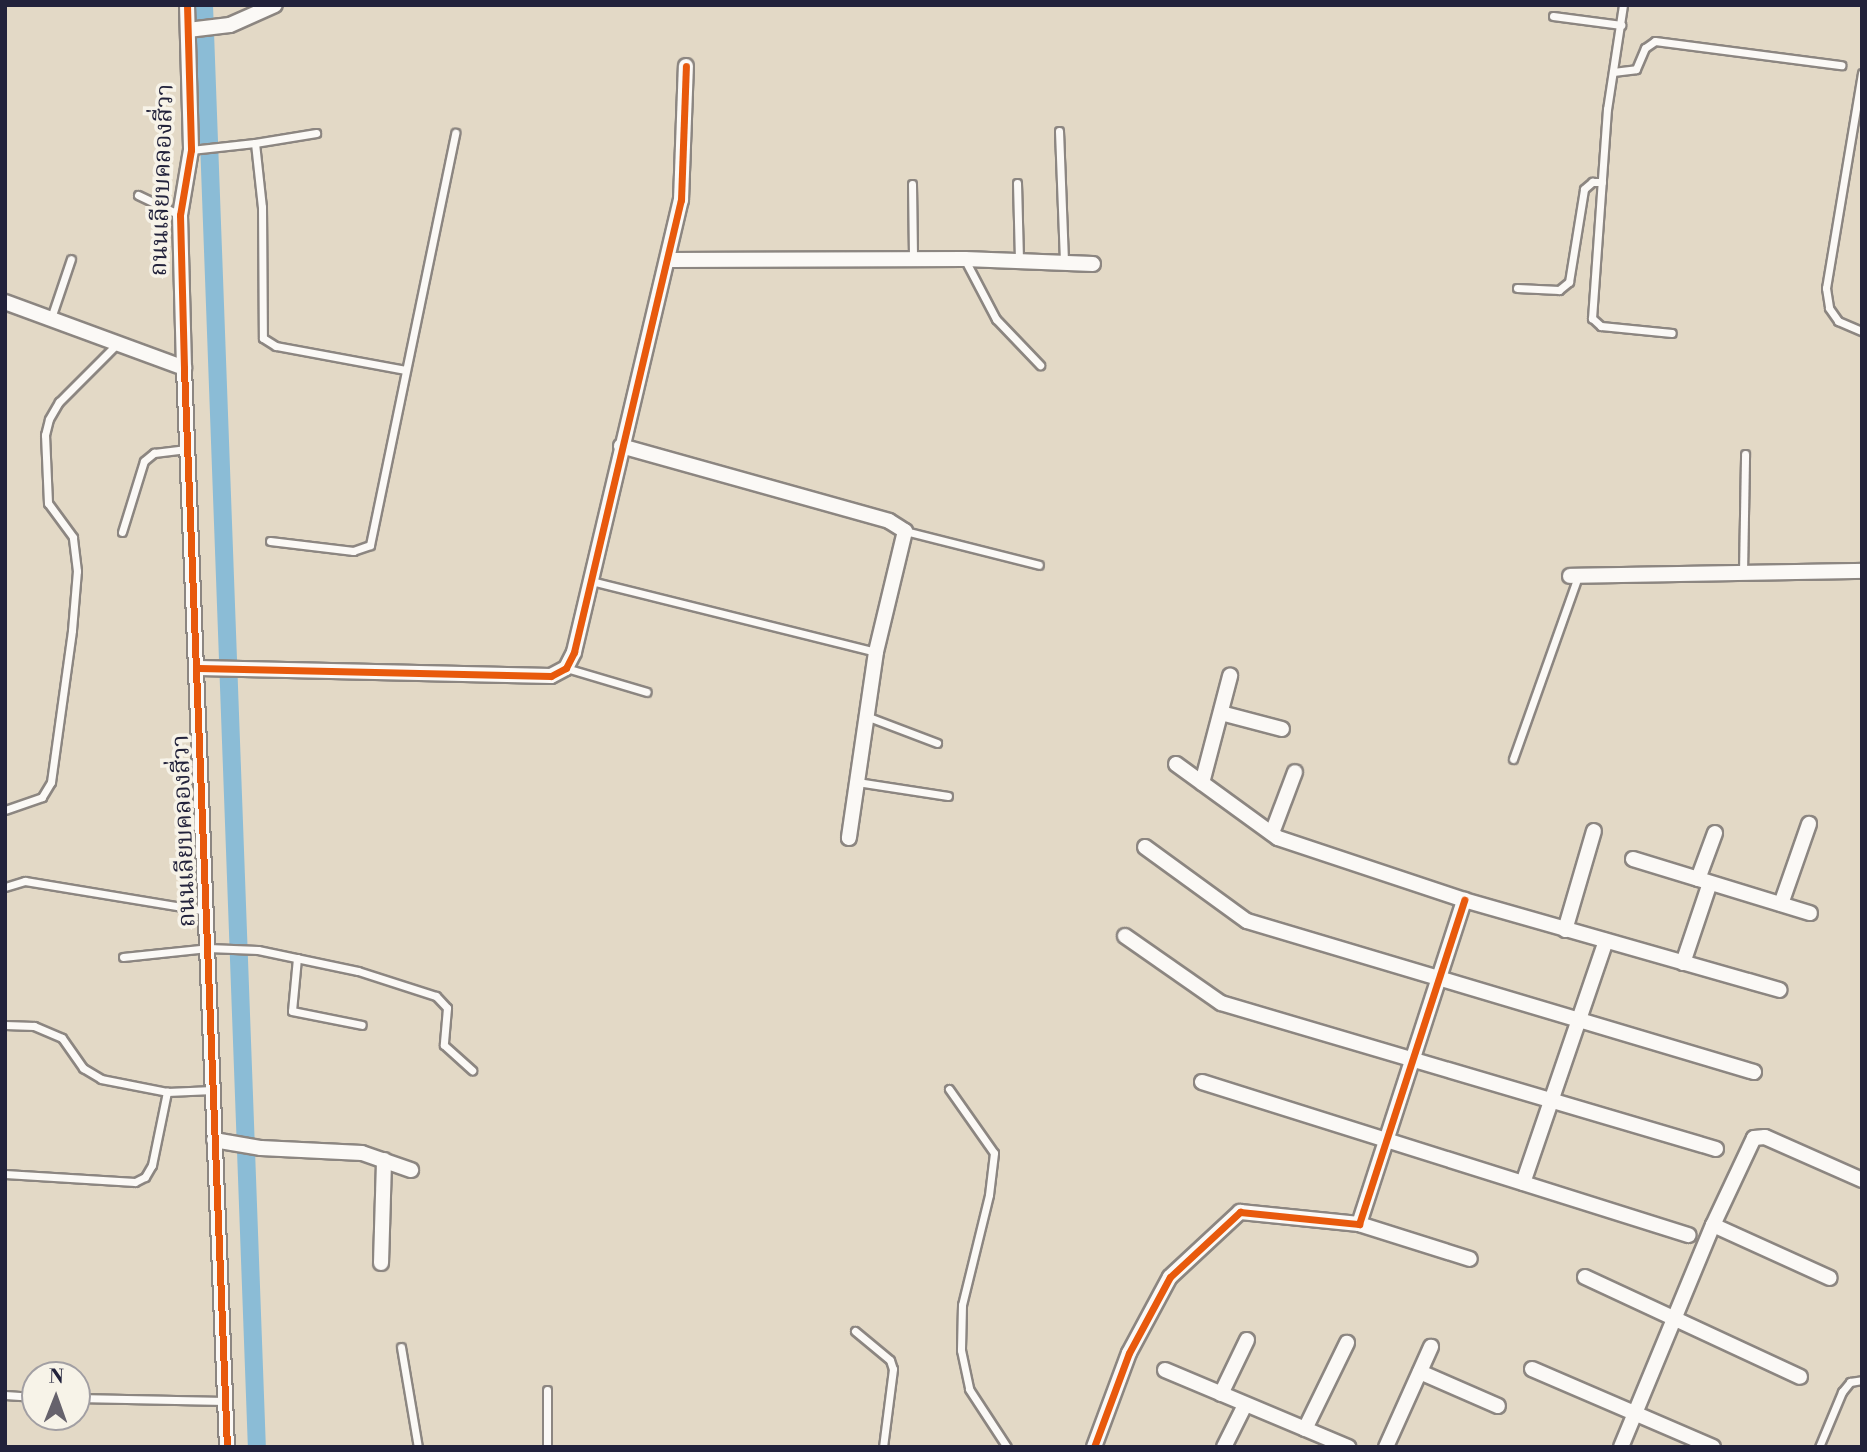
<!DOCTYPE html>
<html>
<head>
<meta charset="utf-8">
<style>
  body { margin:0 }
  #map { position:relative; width:1867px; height:1452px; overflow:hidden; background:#e3d9c6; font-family:"Libre Bodoni","Noto Serif Thai",serif }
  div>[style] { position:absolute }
  .canal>* { height:18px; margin:-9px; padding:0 9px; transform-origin:9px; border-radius:9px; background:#8bbcd6 }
  .roads { filter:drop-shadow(2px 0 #8c8681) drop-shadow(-2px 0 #8c8681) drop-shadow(0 2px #8c8681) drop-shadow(0 -2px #8c8681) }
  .lane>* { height:7px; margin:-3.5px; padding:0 3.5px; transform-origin:3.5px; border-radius:3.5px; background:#fbf9f6 }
  .street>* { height:14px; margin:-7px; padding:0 7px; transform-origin:7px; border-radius:7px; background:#fbf9f6 }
  .cycleway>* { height:7px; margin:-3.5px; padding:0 3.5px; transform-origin:3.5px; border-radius:3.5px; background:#e8590c }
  span { translate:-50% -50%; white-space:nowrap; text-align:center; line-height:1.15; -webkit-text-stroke:7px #f7f3e8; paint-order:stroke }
  .street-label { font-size:24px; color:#22223b }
  .frame { position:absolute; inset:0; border:7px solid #22223b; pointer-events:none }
  .north { position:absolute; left:21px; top:1361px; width:70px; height:70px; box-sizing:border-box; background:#f7f3e8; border:2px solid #a29fa3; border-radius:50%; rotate:1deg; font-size:19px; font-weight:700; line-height:28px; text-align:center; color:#22223b }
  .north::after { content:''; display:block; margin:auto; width:24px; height:32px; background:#66626c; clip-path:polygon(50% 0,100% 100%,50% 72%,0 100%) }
</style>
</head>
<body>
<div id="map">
  <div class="canal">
    <i style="left:204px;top:5px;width:1443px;rotate:87.9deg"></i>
  </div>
  <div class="roads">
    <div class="lane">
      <i style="left:1623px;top:5px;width:105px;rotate:98.7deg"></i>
      <i style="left:1607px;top:109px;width:210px;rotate:94.1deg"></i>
      <i style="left:1592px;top:318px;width:12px;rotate:42deg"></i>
      <i style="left:1601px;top:326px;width:71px;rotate:5.6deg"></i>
      <i style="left:1553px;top:16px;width:69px;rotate:7.5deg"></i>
      <i style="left:1613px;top:72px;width:23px;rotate:-7deg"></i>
      <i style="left:1636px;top:69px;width:23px;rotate:-67deg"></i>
      <i style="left:1645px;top:48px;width:12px;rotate:-35deg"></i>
      <i style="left:1655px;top:41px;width:188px;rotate:7.4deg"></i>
      <i style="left:1862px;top:73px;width:218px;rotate:99.5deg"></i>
      <i style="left:1826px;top:288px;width:20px;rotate:81deg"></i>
      <i style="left:1829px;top:308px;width:16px;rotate:55deg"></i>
      <i style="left:1838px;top:321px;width:26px;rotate:23deg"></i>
      <i style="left:1059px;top:131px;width:132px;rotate:87.8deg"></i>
      <i style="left:255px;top:143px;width:62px;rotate:-9.3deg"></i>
      <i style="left:191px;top:150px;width:64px;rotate:-6.2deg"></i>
      <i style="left:255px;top:143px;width:64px;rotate:83.8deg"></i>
      <i style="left:262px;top:207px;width:131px;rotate:89.6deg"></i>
      <i style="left:263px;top:338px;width:15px;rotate:32deg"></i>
      <i style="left:276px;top:346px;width:131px;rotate:10.5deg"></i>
      <i style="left:1017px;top:183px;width:78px;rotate:88.5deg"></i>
      <i style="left:912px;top:184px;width:75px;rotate:89.2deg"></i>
      <i style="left:138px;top:195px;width:47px;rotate:25.5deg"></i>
      <i style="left:965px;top:260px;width:67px;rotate:62.3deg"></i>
      <i style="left:996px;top:319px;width:64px;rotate:46.3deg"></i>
      <i style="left:1517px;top:288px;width:42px;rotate:2.7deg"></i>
      <i style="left:1559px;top:290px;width:13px;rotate:-39deg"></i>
      <i style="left:1569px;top:282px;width:94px;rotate:-80.8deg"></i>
      <i style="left:1584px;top:189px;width:11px;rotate:-41deg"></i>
      <i style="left:1592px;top:182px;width:10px"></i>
      <i style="left:51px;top:318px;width:62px;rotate:-71.3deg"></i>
      <i style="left:905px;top:531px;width:138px;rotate:14.2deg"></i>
      <i style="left:122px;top:532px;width:74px;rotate:-72.8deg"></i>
      <i style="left:144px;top:461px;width:13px;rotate:-39deg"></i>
      <i style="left:154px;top:453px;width:33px;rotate:-7deg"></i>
      <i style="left:270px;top:541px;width:84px;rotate:6.9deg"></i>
      <i style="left:353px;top:551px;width:18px;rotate:-19deg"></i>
      <i style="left:370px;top:545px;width:421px;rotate:-78.3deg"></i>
      <i style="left:1743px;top:573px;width:119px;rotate:-89deg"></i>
      <i style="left:591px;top:581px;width:294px;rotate:14deg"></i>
      <i style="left:566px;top:668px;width:84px;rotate:16.5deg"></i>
      <i style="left:866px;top:716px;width:76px;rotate:20.8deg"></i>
      <i style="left:1513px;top:759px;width:194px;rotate:-70.4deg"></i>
      <i style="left:857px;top:782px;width:92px;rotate:8.7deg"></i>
      <i style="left:5px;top:810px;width:39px;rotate:-19deg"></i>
      <i style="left:42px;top:797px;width:17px;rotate:-59deg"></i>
      <i style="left:51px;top:782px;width:153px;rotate:-82.1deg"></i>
      <i style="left:72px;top:630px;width:59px;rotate:-85.2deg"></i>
      <i style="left:77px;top:571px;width:34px;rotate:-97deg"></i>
      <i style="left:73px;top:537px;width:42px;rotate:-126.3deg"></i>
      <i style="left:48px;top:503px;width:68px;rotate:-92.5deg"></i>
      <i style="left:45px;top:435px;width:16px;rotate:-76deg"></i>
      <i style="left:49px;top:419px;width:20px;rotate:-60deg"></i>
      <i style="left:59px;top:402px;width:83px;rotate:-45deg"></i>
      <i style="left:5px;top:887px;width:21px;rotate:-17deg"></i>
      <i style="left:25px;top:881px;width:183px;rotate:9.4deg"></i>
      <i style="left:123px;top:957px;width:85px;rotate:-6deg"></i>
      <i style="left:208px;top:948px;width:50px;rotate:2.3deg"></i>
      <i style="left:258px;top:950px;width:102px;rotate:11.9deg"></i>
      <i style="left:358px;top:971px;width:82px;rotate:17.8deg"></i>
      <i style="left:436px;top:996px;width:16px;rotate:47deg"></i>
      <i style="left:447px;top:1008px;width:37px;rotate:95deg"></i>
      <i style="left:444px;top:1045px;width:38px;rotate:42deg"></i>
      <i style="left:297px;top:958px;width:53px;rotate:95.4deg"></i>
      <i style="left:292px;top:1011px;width:71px;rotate:11.3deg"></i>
      <i style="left:5px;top:1025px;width:29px;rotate:2deg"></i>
      <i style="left:34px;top:1026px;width:30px;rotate:23deg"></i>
      <i style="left:62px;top:1038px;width:37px;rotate:55deg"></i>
      <i style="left:83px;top:1068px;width:21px;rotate:31deg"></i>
      <i style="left:101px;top:1079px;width:67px;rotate:11.1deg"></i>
      <i style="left:949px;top:1089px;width:78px;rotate:54.9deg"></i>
      <i style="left:994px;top:1153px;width:42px;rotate:96.8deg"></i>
      <i style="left:989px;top:1195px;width:113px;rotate:103.8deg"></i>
      <i style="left:962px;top:1305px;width:45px;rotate:91.3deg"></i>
      <i style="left:961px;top:1350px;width:40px;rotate:78deg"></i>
      <i style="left:969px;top:1389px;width:69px;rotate:56.8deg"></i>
      <i style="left:5px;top:1174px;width:130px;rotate:3.5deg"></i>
      <i style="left:135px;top:1182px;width:11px;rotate:-27deg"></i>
      <i style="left:145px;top:1177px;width:14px;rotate:-60deg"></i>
      <i style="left:152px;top:1165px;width:75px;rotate:-78.4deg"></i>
      <i style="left:167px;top:1092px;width:46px;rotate:-2.5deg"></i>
      <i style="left:855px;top:1331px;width:45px;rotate:39.6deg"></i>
      <i style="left:890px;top:1360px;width:9px;rotate:72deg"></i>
      <i style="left:893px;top:1369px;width:79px;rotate:97.3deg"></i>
      <i style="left:401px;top:1347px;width:101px;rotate:80.4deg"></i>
      <i style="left:5px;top:1395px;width:30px;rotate:4deg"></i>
      <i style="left:77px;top:1398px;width:148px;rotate:1.2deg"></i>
      <i style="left:547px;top:1447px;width:57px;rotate:-90deg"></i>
      <i style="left:1819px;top:1447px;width:60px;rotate:-67.3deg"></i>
      <i style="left:1842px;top:1392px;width:13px;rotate:-51deg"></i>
      <i style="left:1850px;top:1382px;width:12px;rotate:-9deg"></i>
    </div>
    <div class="street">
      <i style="left:187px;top:5px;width:145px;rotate:88.4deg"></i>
      <i style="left:191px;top:150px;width:66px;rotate:99.6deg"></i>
      <i style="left:180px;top:215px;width:153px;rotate:88.5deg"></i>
      <i style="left:184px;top:368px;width:1080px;rotate:87.72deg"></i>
      <i style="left:188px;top:30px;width:42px;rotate:-6.8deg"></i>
      <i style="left:230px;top:25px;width:49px;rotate:-24deg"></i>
      <i style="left:669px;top:260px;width:296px;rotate:-0.2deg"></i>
      <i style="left:965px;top:259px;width:128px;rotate:2.2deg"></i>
      <i style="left:5px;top:302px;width:191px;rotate:20.2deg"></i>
      <i style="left:621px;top:446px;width:278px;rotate:15.6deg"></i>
      <i style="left:889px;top:521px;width:19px;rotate:32deg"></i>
      <i style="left:905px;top:531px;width:124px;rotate:103.5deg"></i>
      <i style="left:876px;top:652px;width:188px;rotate:98.3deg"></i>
      <i style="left:1570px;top:576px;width:292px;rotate:-1deg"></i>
      <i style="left:199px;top:668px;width:352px;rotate:1.3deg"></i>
      <i style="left:551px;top:676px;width:17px;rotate:-28deg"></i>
      <i style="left:566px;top:668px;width:18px;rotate:-63deg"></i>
      <i style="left:574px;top:652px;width:464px;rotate:-76.7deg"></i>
      <i style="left:681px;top:200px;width:134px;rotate:-87.9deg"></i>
      <i style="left:1221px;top:713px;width:63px;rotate:14.7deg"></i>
      <i style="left:1176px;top:764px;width:126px;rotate:36deg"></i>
      <i style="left:1278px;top:838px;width:196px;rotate:18.4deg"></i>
      <i style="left:1464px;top:900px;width:328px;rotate:15.9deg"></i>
      <i style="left:1202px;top:783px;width:111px;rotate:-75.3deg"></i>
      <i style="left:1272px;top:833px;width:65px;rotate:-69.3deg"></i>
      <i style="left:1145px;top:847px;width:126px;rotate:36deg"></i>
      <i style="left:1247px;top:921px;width:529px;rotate:16.59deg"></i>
      <i style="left:1633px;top:859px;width:185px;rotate:17deg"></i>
      <i style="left:1698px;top:879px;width:49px;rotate:-69.7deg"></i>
      <i style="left:1781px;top:904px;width:85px;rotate:-70.7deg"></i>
      <i style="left:1565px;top:930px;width:103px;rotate:-73.7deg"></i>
      <i style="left:1125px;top:936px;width:117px;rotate:34.9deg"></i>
      <i style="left:1221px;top:1003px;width:516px;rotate:16.43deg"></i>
      <i style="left:1683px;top:963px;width:84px;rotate:-71.4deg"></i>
      <i style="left:1202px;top:1082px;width:510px;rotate:17.47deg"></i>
      <i style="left:214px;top:1140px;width:48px;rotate:9.7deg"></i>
      <i style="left:261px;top:1148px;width:101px;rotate:2.8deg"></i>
      <i style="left:362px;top:1153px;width:52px;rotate:19.1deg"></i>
      <i style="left:1523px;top:1183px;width:256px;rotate:-71.1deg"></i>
      <i style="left:1359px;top:1224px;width:116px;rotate:17.5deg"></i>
      <i style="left:1713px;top:1225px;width:128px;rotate:24.4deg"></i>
      <i style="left:381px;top:1263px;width:103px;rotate:-88.3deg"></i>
      <i style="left:1585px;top:1277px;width:237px;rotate:24.9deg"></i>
      <i style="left:1532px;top:1369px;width:197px;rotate:23.3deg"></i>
      <i style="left:1165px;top:1370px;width:199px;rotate:22.8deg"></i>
      <i style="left:1420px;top:1372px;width:85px;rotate:23.6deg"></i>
      <i style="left:1221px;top:1394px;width:60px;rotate:-64.3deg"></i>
      <i style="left:1305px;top:1429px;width:96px;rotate:-64deg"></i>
      <i style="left:1094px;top:1447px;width:100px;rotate:-69.6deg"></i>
      <i style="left:1129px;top:1353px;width:86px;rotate:-61.7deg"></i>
      <i style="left:1170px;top:1277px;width:96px;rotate:-42.9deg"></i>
      <i style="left:1240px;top:1212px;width:120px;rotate:5.8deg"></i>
      <i style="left:1359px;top:1224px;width:341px;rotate:-72deg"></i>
      <i style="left:1224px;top:1447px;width:47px;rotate:-63.4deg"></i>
      <i style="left:1386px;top:1447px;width:110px;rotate:-65.8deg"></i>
      <i style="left:1621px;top:1447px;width:240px;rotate:-67.5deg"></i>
      <i style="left:1713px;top:1225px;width:96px;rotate:-64.8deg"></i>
      <i style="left:1754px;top:1138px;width:11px;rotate:-5deg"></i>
      <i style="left:1765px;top:1137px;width:106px;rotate:23.9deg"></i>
    </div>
  </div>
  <div class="cycleway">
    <i style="left:187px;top:5px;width:145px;rotate:88.4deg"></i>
    <i style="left:191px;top:150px;width:66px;rotate:99.6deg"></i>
    <i style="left:180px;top:215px;width:153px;rotate:88.5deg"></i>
    <i style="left:184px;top:368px;width:1080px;rotate:87.72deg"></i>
    <i style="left:199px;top:668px;width:352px;rotate:1.3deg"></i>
    <i style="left:551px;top:676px;width:17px;rotate:-28deg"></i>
    <i style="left:566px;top:668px;width:18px;rotate:-63deg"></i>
    <i style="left:574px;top:652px;width:464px;rotate:-76.7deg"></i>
    <i style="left:681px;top:200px;width:134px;rotate:-87.9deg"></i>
    <i style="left:1094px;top:1447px;width:100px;rotate:-69.6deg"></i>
    <i style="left:1129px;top:1353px;width:86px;rotate:-61.7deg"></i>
    <i style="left:1170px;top:1277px;width:96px;rotate:-42.9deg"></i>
    <i style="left:1240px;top:1212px;width:120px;rotate:5.8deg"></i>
    <i style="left:1359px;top:1224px;width:341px;rotate:-72deg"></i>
  </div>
  <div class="street-label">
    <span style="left:163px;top:180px;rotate:-88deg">ถนนเลียบคลองสี่วา</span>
    <span style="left:185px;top:831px;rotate:-92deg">ถนนเลียบคลองสี่วา</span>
  </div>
  <div class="frame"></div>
  <div class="north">N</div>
</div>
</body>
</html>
